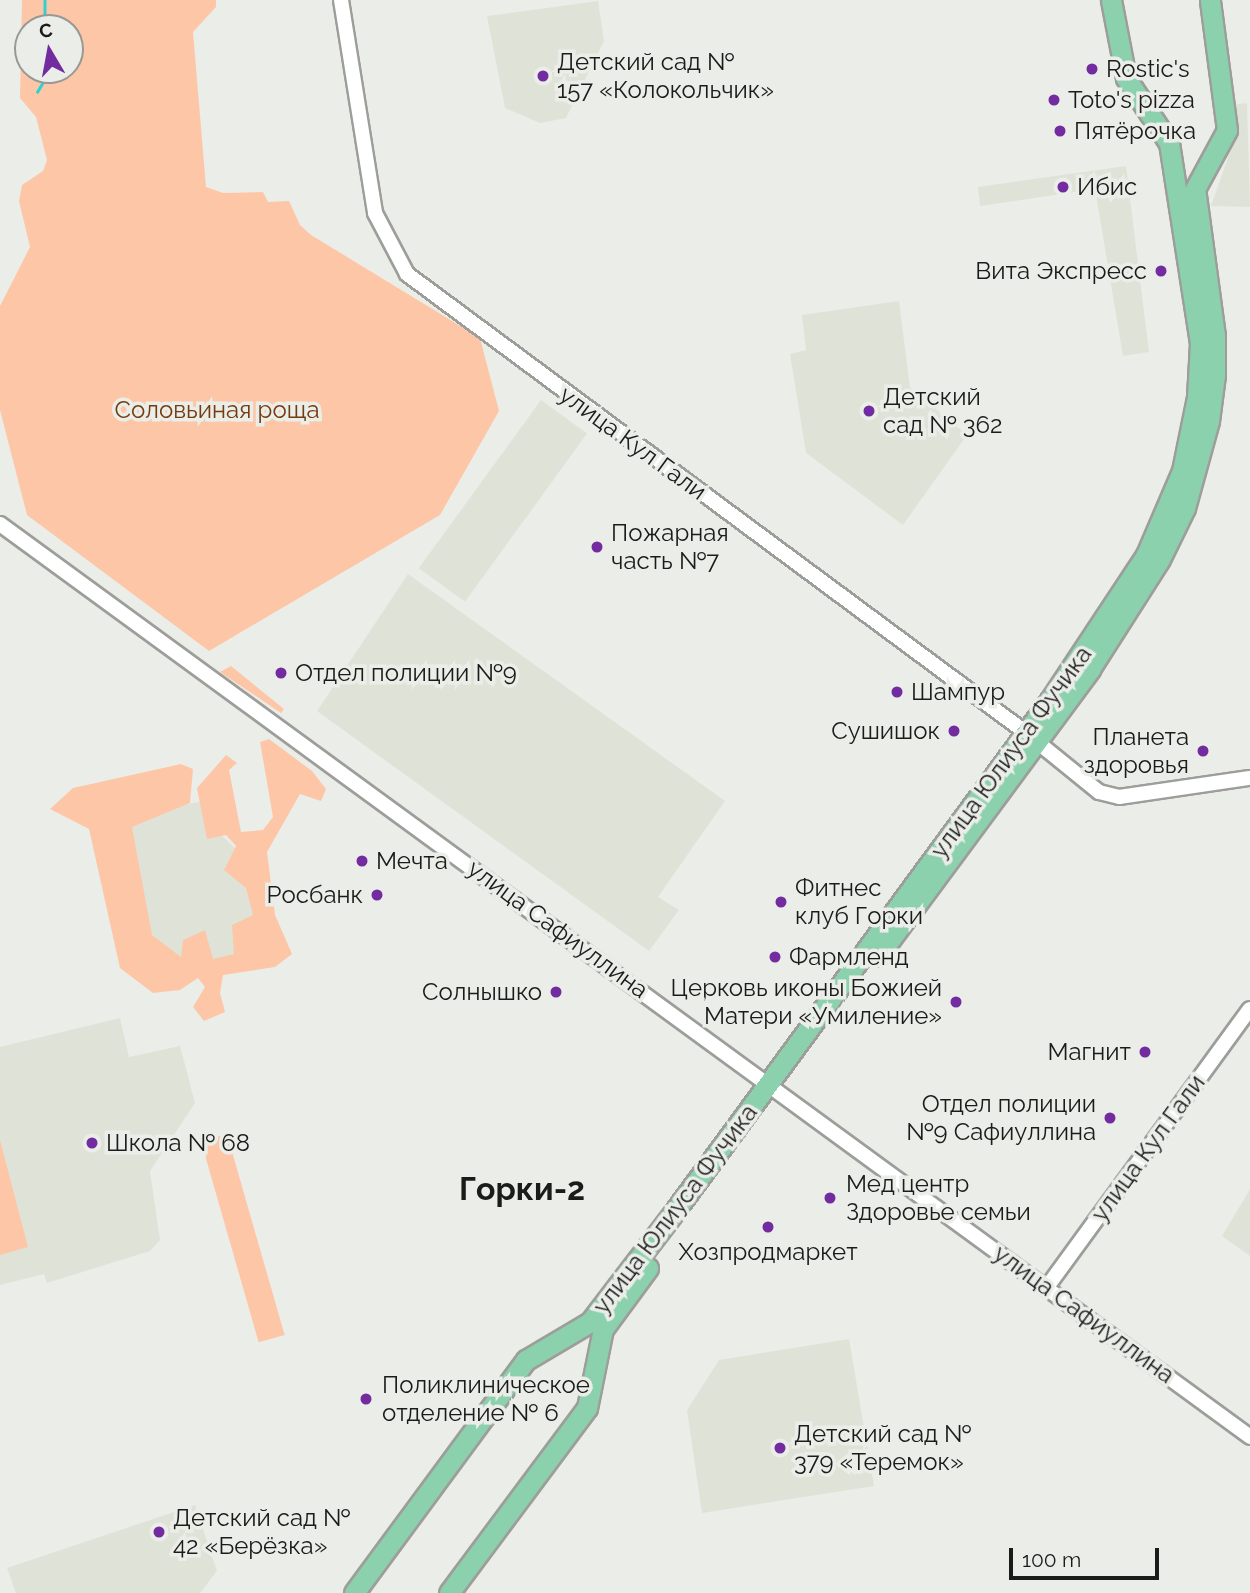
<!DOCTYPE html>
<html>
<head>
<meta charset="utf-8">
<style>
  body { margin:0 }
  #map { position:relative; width:1250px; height:1593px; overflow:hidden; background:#ebede8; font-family:Raleway,sans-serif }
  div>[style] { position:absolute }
  .built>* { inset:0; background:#dfe3d7; transform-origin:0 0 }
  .green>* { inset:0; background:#fdc7a7; transform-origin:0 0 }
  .stream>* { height:2.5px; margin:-1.25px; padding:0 1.25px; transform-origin:1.25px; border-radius:1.25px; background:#2dd3cf }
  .roads { filter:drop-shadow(2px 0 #9d9e9a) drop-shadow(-2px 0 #9d9e9a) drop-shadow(0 2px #9d9e9a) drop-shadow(0 -2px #9d9e9a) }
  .minor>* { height:14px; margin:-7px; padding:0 7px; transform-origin:7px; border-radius:7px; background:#fff }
  .major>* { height:19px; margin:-9.5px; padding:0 9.5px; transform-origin:9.5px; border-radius:9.5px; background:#8cd1ae }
  .dots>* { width:19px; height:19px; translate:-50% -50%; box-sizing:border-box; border:4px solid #ebede8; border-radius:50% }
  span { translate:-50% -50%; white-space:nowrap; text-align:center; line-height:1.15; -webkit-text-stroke:7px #ebede8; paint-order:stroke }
  .poi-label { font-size:24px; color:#1b1b1a }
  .left { translate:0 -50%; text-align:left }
  .right { translate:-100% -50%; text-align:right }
  .park-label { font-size:24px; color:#743c11 }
  .street-label { font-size:24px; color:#1b1b1a }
  .district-label { font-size:32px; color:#1b1b1a; font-weight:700 }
  .north { position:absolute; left:14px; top:14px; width:70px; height:70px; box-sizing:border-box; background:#ebede8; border:2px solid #989996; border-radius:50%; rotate:350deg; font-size:19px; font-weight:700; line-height:28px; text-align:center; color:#1b1b1a }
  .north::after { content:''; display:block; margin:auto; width:24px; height:32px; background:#722ca0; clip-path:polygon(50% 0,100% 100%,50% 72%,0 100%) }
  .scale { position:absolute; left:1009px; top:1548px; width:150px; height:32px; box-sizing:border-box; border:4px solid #1b1b1a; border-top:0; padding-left:9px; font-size:21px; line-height:24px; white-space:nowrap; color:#1b1b1a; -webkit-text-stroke:5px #ebede8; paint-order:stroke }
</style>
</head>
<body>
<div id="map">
  <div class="built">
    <i style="clip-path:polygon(598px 1px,604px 41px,566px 118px,540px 123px,505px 108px,487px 16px)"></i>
    <i style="clip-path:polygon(1247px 103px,1250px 207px,1211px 206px,1232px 146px,1232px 105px)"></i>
    <i style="clip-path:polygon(1126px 166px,1149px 352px,1123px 356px,1095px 189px,980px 206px,978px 187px)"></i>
    <i style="clip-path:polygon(899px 301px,910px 387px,967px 435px,903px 525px,806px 453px,790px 354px,806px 350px,802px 315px)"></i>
    <i style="left:541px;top:400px;width:57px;height:208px;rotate:36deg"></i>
    <i style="clip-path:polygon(408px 574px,725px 801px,658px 897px,679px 910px,649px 951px,317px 711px)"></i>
    <i style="clip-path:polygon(211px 799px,217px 831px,242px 855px,278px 955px,148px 975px,114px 821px)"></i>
    <i style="clip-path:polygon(120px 1018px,129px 1057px,180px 1046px,195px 1103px,150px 1171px,160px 1240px,150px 1251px,47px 1283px,44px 1274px,0 1285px,0 1047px)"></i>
    <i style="clip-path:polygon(1250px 1189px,1250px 1256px,1222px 1236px)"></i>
    <i style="clip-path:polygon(849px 1339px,874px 1486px,702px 1513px,687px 1410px,719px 1360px)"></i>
    <i style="clip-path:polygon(195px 1505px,217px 1571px,200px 1593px,16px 1593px,7px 1568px)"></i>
  </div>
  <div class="green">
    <i style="clip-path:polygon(evenodd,22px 0,216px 0,216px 7px,193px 32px,206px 187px,223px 193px,263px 192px,268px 202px,289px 201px,300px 225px,311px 235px,480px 338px,499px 411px,440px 515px,209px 651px,27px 515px,0 410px,0 306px,30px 247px,19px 201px,22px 185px,43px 171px,47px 160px,36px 117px,20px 98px,22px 0,28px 28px,70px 28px,70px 70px,28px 70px,28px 28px)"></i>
    <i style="clip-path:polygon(231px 666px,284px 709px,281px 713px,220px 672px)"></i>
    <i style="clip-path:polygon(269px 739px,312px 771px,326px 789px,321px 801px,300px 794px,267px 852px,275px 915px,292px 954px,275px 967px,223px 975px,220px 993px,225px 1012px,204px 1021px,193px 1007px,205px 987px,198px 978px,180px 990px,153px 993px,120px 968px,89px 829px,50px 809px,73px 788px,181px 764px,193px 769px,190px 803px,132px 827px,152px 935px,181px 957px,183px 940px,205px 930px,213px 959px,234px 954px,232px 925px,253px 915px,246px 888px,224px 870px,236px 846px,226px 835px,207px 839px,197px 788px,226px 755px,237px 763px,229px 770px,241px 832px,263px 830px,273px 817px,260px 742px)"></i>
    <i style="left:227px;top:1134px;width:209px;height:27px;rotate:74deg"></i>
    <i style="clip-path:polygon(0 1140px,28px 1247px,0 1255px)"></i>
  </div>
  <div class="stream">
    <i style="left:45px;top:0;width:28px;rotate:90deg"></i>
    <i style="left:37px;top:92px;width:26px;rotate:-59deg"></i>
  </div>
  <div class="roads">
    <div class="minor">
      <i style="left:341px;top:0;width:216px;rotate:80.9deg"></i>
      <i style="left:375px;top:213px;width:69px;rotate:62.3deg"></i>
      <i style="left:407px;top:274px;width:769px;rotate:36.54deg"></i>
      <i style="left:0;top:524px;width:1548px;rotate:36.14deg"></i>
      <i style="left:1036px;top:741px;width:81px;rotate:39deg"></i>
      <i style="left:1099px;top:792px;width:21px;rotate:14deg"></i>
      <i style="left:1119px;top:797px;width:132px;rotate:-8.3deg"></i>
      <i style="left:1047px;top:1287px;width:344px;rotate:-53.9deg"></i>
    </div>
    <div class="major">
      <i style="left:878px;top:956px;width:357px;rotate:-53.5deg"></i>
      <i style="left:1090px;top:669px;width:130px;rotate:-57.5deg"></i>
      <i style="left:1160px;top:559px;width:57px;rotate:-63.9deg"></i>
      <i style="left:1185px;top:508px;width:90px;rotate:-74.6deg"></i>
      <i style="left:1209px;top:421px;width:46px;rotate:-82.6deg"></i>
      <i style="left:1215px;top:375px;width:39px;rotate:-90deg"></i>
      <i style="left:1215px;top:336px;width:148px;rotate:-97.7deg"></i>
      <i style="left:1195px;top:189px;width:67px;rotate:-61.5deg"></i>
      <i style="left:1227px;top:130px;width:131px;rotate:-97.5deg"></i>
      <i style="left:354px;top:1593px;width:290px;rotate:-53.6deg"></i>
      <i style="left:526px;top:1360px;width:74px;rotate:-30.7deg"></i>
      <i style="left:590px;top:1322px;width:138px;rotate:-52.6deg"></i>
      <i style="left:674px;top:1212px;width:635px;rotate:-53.71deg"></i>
      <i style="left:1050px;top:700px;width:174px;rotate:-56.5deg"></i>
      <i style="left:1146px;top:555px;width:91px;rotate:-66.8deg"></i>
      <i style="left:1182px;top:471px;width:76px;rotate:-78.5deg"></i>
      <i style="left:1197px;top:397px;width:54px;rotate:-86.8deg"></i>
      <i style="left:1200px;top:343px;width:202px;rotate:-98.8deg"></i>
      <i style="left:1169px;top:143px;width:78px;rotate:-123.5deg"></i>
      <i style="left:1126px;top:78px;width:79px;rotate:-100.9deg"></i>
      <i style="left:449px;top:1593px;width:231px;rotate:-53.3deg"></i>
      <i style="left:587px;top:1408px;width:81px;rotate:-78.6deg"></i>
      <i style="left:603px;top:1329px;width:76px;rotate:-53.6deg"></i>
    </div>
  </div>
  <div class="dots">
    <i style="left:1092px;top:69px;background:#722ca0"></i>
    <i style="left:543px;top:76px;background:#722ca0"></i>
    <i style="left:1054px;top:100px;background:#722ca0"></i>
    <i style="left:1060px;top:131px;background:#722ca0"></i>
    <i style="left:1063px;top:187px;background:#722ca0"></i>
    <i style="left:1161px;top:271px;background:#722ca0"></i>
    <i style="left:869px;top:411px;background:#722ca0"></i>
    <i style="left:597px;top:547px;background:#722ca0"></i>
    <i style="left:281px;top:673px;background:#722ca0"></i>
    <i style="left:897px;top:692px;background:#722ca0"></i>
    <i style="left:954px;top:731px;background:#722ca0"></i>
    <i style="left:1203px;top:751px;background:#722ca0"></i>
    <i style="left:362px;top:861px;background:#722ca0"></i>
    <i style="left:377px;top:895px;background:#722ca0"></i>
    <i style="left:781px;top:902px;background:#722ca0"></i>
    <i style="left:775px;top:957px;background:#722ca0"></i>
    <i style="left:556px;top:992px;background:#722ca0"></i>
    <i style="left:956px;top:1002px;background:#722ca0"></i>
    <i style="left:1145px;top:1052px;background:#722ca0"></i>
    <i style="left:1110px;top:1118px;background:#722ca0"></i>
    <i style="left:92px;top:1143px;background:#722ca0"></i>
    <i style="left:830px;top:1198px;background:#722ca0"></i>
    <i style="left:768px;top:1227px;background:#722ca0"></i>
    <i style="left:366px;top:1399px;background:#722ca0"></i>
    <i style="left:780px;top:1448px;background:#722ca0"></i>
    <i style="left:159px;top:1532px;background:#722ca0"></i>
  </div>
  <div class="poi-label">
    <span class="left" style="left:557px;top:76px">Детский сад №<br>157 «Колокольчик»</span>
    <span class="left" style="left:1106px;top:69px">Rostic's</span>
    <span class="left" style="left:1068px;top:100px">Toto's pizza</span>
    <span class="left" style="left:1074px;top:131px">Пятёрочка</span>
    <span class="left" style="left:1077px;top:187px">Ибис</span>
    <span class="right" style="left:1147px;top:271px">Вита Экспресс</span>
    <span class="left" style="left:883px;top:411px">Детский<br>сад № 362</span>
    <span class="left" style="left:611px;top:547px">Пожарная<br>часть №7</span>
    <span class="left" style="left:295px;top:673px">Отдел полиции №9</span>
    <span class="left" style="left:911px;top:692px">Шампур</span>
    <span class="right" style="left:940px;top:731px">Сушишок</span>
    <span class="right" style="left:1189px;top:751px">Планета<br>здоровья</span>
    <span class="left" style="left:376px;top:861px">Мечта</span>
    <span class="left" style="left:795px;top:902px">Фитнес<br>клуб Горки</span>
    <span class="right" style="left:363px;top:895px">Росбанк</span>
    <span class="left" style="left:789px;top:957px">Фармленд</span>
    <span class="right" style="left:942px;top:1002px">Церковь иконы Божией<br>Матери «Умиление»</span>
    <span class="right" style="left:542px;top:992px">Солнышко</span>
    <span class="right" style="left:1131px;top:1052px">Магнит</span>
    <span class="right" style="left:1096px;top:1118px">Отдел полиции<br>№9 Сафиуллина</span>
    <span class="left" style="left:106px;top:1143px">Школа № 68</span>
    <span class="left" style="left:846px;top:1198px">Мед центр<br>Здоровье семьи</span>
    <span style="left:768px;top:1252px">Хозпродмаркет</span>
    <span class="left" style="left:382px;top:1399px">Поликлиническое<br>отделение № 6</span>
    <span class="left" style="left:794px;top:1448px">Детский сад №<br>379 «Теремок»</span>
    <span class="left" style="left:173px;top:1532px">Детский сад №<br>42 «Берёзка»</span>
  </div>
  <div class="park-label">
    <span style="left:217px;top:410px">Соловьиная роща</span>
  </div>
  <div class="street-label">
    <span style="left:633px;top:443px;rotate:36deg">улица Кул Гали</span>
    <span style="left:1011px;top:752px;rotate:-54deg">улица Юлиуса Фучика</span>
    <span style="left:558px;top:929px;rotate:36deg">улица Сафиуллина</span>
    <span style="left:1148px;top:1148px;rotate:-54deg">улица Кул Гали</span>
    <span style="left:675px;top:1209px;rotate:-53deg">улица Юлиуса Фучика</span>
    <span style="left:1084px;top:1314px;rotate:36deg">улица Сафиуллина</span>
  </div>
  <div class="district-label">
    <span style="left:522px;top:1189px">Горки-2</span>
  </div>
  <div class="north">С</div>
  <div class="scale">100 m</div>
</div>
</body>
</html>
